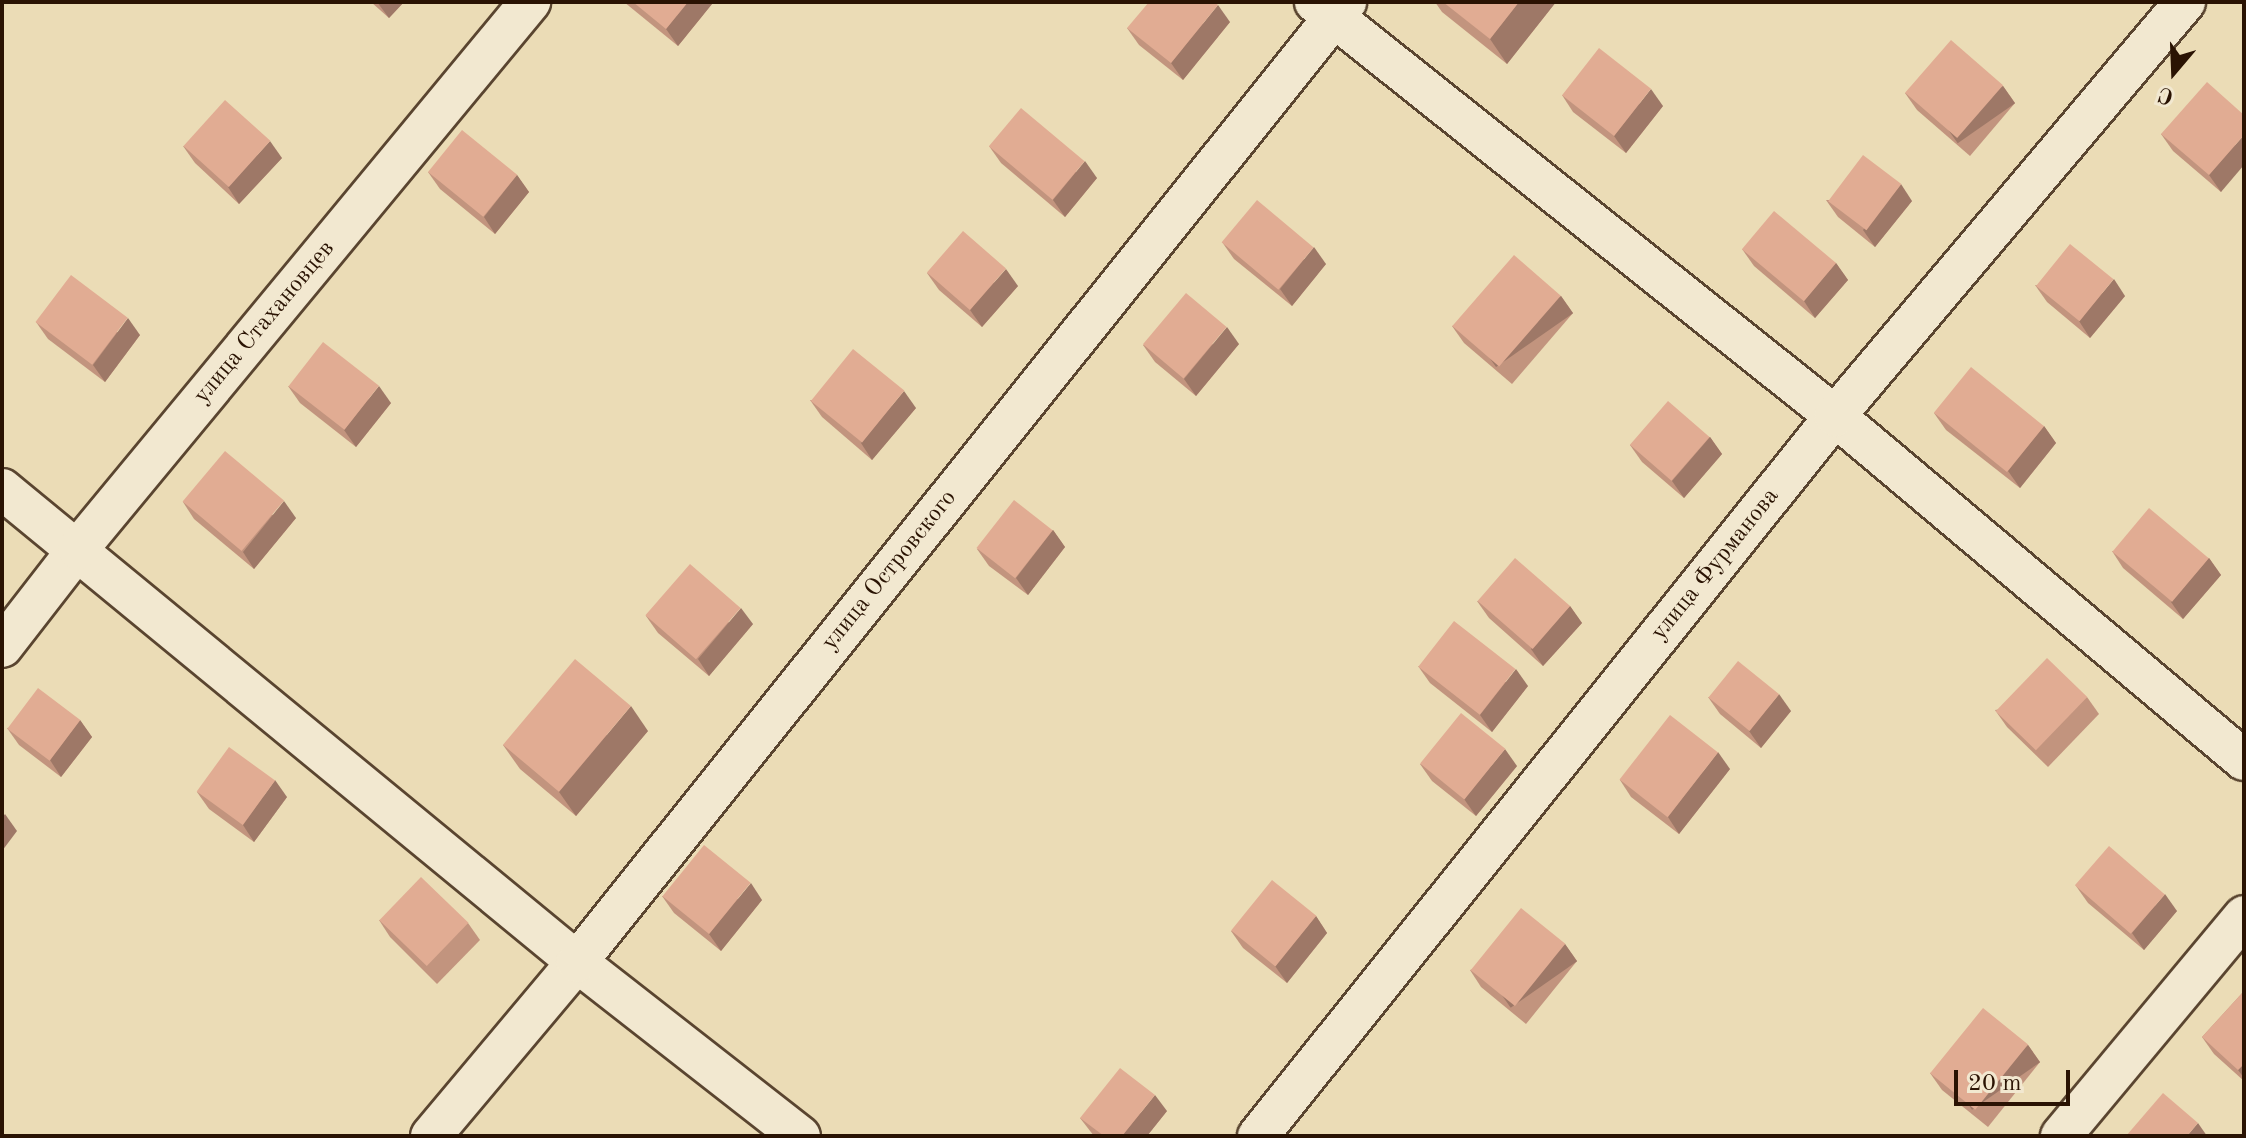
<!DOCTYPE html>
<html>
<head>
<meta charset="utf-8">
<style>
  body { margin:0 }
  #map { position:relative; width:2246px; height:1138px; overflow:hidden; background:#ebdcb6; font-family:"Old Standard TT",serif }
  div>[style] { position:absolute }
  .roads { filter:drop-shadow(2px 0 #5a4530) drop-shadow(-2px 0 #5a4530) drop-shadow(0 2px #5a4530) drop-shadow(0 -2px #5a4530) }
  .minor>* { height:40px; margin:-20px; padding:0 20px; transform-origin:20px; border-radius:20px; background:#f2e8d0 }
  .wall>* { inset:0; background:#c2947e }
  .shaded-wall>* { inset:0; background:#9e7867; transform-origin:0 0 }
  .building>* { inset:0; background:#e1ac93; transform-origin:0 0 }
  span { translate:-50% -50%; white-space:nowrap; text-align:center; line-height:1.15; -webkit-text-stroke:8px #f2e8d0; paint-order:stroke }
  .street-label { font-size:24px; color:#2a1303 }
  .frame { position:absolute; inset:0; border:4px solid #2a1303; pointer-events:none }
  .north { position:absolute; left:2134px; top:32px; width:80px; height:80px; -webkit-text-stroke:6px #f2e8d0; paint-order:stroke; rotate:199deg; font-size:22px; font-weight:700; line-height:32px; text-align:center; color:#2a1303 }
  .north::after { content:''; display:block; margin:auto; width:28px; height:36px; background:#2a1303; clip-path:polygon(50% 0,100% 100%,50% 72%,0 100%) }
  .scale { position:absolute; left:1954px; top:1070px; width:116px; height:36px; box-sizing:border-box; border:4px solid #2a1303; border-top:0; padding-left:10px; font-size:24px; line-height:28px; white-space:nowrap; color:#2a1303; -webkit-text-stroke:6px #f2e8d0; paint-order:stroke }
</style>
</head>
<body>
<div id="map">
  <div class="roads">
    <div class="minor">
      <i style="left:1315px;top:2px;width:665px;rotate:38.53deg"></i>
      <i style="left:1835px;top:416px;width:534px;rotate:40.07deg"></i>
      <i style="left:2px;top:489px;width:745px;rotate:39.44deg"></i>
      <i style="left:577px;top:962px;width:283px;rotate:38deg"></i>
      <i style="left:2px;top:647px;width:124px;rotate:-52.2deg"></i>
      <i style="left:78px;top:549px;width:710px;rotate:-50.43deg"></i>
      <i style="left:431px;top:1136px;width:227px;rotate:-50deg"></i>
      <i style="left:577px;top:962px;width:1230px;rotate:-51.3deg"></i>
      <i style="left:1258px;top:1136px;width:923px;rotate:-51.29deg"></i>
      <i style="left:1835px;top:416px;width:542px;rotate:-49.79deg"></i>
      <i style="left:2061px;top:1136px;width:286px;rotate:-50.2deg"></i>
    </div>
  </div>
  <div class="wall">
    <i style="clip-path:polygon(371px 2px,404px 2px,389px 18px)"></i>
    <i style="clip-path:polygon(624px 2px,710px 2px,712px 4px,678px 46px)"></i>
    <i style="clip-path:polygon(1435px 2px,1556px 2px,1507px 64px,1442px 12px)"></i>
    <i style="clip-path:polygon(1230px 22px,1183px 80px,1139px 45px,1127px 28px)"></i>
    <i style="clip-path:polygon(2003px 86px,2015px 103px,1970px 156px,1917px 110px,1905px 93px)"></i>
    <i style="clip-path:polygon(1562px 95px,1663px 106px,1626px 153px,1573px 112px)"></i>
    <i style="clip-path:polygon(2244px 115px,2221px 192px,2173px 151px,2161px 134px)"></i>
    <i style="clip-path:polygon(183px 146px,282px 158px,239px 204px,195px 163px)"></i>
    <i style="clip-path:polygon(989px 146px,1097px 178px,1065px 217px,1001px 163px)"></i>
    <i style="clip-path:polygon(428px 172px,517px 175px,529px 192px,495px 234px,440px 189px)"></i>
    <i style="clip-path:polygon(1826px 200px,1912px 201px,1875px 247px,1838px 217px)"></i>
    <i style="clip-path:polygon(1222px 242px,1326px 264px,1292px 306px,1234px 259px)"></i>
    <i style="clip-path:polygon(1742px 249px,1836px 263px,1848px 280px,1815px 318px,1754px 266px)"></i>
    <i style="clip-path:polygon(927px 273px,1018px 286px,982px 327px,939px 290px)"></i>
    <i style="clip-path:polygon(2035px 285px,2125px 296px,2090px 338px,2047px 302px)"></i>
    <i style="clip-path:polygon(1561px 296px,1573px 313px,1512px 384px,1464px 343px,1452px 326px)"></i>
    <i style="clip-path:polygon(36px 322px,140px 335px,105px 382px,48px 339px)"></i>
    <i style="clip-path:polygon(1239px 344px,1196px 396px,1155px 362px,1143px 345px)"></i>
    <i style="clip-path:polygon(288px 386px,391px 403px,356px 447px,300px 403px)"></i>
    <i style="clip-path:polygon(810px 400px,916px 408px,872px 460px,822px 417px)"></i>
    <i style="clip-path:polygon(1934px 413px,2044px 426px,2056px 443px,2020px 488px,1946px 430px)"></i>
    <i style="clip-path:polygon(1710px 437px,1722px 454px,1684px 498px,1642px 462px,1630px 445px)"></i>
    <i style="clip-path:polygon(183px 502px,296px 518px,254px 569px,194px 519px)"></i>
    <i style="clip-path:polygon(1053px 530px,1065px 547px,1028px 595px,989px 566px,977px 549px)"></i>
    <i style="clip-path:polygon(2112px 551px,2209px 558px,2221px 575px,2183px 619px,2123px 568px)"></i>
    <i style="clip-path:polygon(1477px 601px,1570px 606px,1582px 623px,1543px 666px,1489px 618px)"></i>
    <i style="clip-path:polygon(646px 616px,753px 624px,709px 676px,658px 633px)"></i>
    <i style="clip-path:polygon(1418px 666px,1528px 686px,1492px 732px,1430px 683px)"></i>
    <i style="clip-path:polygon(1708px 697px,1791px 711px,1761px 748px,1720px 714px)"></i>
    <i style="clip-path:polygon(2087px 697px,2099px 714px,2048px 767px,2007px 727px,1995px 710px)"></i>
    <i style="clip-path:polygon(80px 720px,92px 737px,61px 777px,19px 745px,7px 728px)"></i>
    <i style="clip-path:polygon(648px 731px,576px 816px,520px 769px,503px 745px)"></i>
    <i style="clip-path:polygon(1420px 764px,1517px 766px,1476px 816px,1432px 781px)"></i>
    <i style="clip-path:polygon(1730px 769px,1679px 834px,1631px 797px,1620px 780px)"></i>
    <i style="clip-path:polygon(197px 792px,287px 797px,254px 842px,209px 809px)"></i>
    <i style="clip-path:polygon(2076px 886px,2177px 911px,2144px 950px,2088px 903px)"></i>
    <i style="clip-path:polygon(662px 896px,762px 900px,721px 951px,674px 913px)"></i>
    <i style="clip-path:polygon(1316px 916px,1327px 933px,1287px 983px,1243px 948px,1231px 931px)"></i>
    <i style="clip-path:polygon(379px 920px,468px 923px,480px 940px,437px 984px,390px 937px)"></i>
    <i style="clip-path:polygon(1565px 944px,1577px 961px,1526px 1024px,1481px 987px,1470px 970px)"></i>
    <i style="clip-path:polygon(2244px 991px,2244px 1081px,2214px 1054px,2202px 1037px)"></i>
    <i style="clip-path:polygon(2028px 1045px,2040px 1062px,1988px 1127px,1942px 1090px,1930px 1073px)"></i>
    <i style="clip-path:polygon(1167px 1111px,1147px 1136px,1094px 1136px,1080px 1118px)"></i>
  </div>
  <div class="shaded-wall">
    <i style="clip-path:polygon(377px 2px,404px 2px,389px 18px)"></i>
    <i style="clip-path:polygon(688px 2px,710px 2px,712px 4px,678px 46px,666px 29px)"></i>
    <i style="clip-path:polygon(1519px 2px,1556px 2px,1507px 64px,1490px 39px)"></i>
    <i style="clip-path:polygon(1218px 5px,1230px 22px,1183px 80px,1171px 63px)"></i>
    <i style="left:2003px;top:86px;width:21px;height:70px;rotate:55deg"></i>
    <i style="clip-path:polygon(1651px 89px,1663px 106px,1626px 153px,1614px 136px)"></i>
    <i style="clip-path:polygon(2244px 135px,2244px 165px,2221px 192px,2209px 175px)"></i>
    <i style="clip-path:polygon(270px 141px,282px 158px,239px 204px,228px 187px)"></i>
    <i style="clip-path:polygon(1085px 161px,1097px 178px,1065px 217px,1053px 200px)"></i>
    <i style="clip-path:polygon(517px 175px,529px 192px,495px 234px,484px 217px)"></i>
    <i style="clip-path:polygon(1901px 184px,1912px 201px,1875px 247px,1863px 230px)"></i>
    <i style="clip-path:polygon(1314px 247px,1326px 264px,1292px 306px,1280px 289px)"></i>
    <i style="clip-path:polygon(1836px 263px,1848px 280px,1815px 318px,1804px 301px)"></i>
    <i style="clip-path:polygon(1006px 269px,1018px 286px,982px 327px,970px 310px)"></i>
    <i style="clip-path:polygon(2114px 279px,2125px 296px,2090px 338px,2079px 321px)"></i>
    <i style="left:1561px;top:296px;width:21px;height:94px;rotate:55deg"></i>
    <i style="clip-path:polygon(128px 318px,140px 335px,105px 382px,93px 365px)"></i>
    <i style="clip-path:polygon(1227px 327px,1239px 344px,1196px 396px,1184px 379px)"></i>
    <i style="clip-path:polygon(379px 386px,391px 403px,356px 447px,344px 430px)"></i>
    <i style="clip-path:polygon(904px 391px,916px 408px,872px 460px,861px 443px)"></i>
    <i style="clip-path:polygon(2044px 426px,2056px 443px,2020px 488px,2008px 471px)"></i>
    <i style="clip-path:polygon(1710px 437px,1722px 454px,1684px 498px,1672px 481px)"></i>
    <i style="clip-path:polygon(284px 501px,296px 518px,254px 569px,243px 552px)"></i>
    <i style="clip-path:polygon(1053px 530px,1065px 547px,1028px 595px,1016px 578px)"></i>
    <i style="clip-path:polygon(2209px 558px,2221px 575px,2183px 619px,2171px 602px)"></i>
    <i style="clip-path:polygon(1570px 606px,1582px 623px,1543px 666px,1531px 649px)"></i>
    <i style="clip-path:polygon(741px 608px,753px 624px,709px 676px,698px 659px)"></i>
    <i style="clip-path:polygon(1516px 669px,1528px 686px,1492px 732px,1480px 715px)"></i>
    <i style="clip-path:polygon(1779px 694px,1791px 711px,1761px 748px,1749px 731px)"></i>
    <i style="clip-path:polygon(631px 706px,648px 731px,576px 816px,559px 792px)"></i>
    <i style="clip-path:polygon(80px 720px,92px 737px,61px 777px,50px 760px)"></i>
    <i style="clip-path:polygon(1505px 749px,1517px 766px,1476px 816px,1464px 799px)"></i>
    <i style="clip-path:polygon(1718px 752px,1730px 769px,1679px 834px,1668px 817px)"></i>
    <i style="clip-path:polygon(275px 780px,287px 797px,254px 842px,243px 825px)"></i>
    <i style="clip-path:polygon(5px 814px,17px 831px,2px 851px,2px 818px)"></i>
    <i style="clip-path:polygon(751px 883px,762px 900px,721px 951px,709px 934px)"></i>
    <i style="clip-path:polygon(2165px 894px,2177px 911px,2144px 950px,2132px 933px)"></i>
    <i style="clip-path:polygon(1316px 916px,1327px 933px,1287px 983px,1275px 966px)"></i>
    <i style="left:1565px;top:944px;width:21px;height:81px;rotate:55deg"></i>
    <i style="left:2028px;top:1045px;width:21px;height:83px;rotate:55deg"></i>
    <i style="clip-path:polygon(2244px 1064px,2244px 1078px,2238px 1070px)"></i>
    <i style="clip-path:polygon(1155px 1095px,1167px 1111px,1147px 1136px,1122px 1136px)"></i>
    <i style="clip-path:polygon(2198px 1123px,2207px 1136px,2187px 1136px)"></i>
  </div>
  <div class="building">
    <i style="clip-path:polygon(633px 2px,688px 2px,666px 29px)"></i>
    <i style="clip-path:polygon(1149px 2px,1214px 2px,1218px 5px,1171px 63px,1127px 28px)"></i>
    <i style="clip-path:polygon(1443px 2px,1519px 2px,1490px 39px)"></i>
    <i style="left:1951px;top:40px;width:69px;height:70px;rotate:41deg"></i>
    <i style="left:1599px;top:48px;width:66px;height:60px;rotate:38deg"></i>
    <i style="clip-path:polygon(2207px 82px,2244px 115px,2244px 135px,2209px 175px,2161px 134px)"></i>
    <i style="left:225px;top:100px;width:61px;height:62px;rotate:42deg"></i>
    <i style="left:1021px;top:108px;width:83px;height:50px;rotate:40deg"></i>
    <i style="left:462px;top:130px;width:71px;height:54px;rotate:39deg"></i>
    <i style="left:1863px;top:155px;width:48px;height:58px;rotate:37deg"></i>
    <i style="left:1257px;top:200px;width:74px;height:55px;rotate:40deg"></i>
    <i style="left:1774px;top:211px;width:81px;height:50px;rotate:40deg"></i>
    <i style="left:963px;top:231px;width:57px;height:55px;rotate:41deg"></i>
    <i style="left:2070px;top:244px;width:56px;height:54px;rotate:39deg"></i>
    <i style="left:1514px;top:255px;width:62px;height:94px;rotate:41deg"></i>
    <i style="left:71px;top:275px;width:71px;height:59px;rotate:37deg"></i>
    <i style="left:1186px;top:293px;width:53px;height:67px;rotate:40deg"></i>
    <i style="left:323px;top:342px;width:71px;height:56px;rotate:38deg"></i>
    <i style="left:853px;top:349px;width:66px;height:67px;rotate:39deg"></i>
    <i style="left:1971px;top:367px;width:94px;height:59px;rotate:39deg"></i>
    <i style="left:1668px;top:401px;width:55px;height:58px;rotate:41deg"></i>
    <i style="left:225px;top:451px;width:77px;height:66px;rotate:40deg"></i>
    <i style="left:1014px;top:500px;width:49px;height:61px;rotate:38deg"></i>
    <i style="left:2149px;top:508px;width:78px;height:57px;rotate:40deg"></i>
    <i style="left:1515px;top:558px;width:73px;height:57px;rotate:41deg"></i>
    <i style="left:690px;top:564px;width:67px;height:68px;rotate:41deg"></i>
    <i style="left:1454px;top:621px;width:78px;height:58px;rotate:38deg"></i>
    <i style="left:2047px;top:658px;width:56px;height:74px;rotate:44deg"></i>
    <i style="left:575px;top:659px;width:73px;height:112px;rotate:40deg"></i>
    <i style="left:1738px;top:661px;width:53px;height:47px;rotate:39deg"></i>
    <i style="left:38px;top:688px;width:53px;height:51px;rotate:37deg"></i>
    <i style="left:1461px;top:713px;width:57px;height:65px;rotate:39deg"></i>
    <i style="left:1670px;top:715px;width:61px;height:82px;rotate:38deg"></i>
    <i style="left:229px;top:747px;width:57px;height:55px;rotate:36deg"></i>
    <i style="left:704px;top:845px;width:60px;height:66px;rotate:39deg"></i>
    <i style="left:2109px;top:846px;width:74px;height:52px;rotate:41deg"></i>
    <i style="left:421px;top:877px;width:66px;height:60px;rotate:44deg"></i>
    <i style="left:1272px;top:880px;width:57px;height:65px;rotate:39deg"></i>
    <i style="left:1521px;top:908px;width:57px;height:80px;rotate:39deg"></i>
    <i style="clip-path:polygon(2244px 991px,2244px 1064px,2238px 1070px,2202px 1037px)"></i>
    <i style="left:1983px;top:1008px;width:58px;height:84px;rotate:39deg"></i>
    <i style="clip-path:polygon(1120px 1068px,1155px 1095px,1122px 1136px,1104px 1136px,1080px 1118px)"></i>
    <i style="clip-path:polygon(2163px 1093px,2198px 1123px,2187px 1136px,2126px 1136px)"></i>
  </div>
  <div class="street-label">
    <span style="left:265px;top:323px;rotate:-50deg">улица Стахановцев</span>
    <span style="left:1716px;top:565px;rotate:-51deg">улица Фурманова</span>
    <span style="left:890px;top:571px;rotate:-51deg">улица Островского</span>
  </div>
  <div class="frame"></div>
  <div class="north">С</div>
  <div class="scale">20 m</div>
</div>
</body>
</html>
